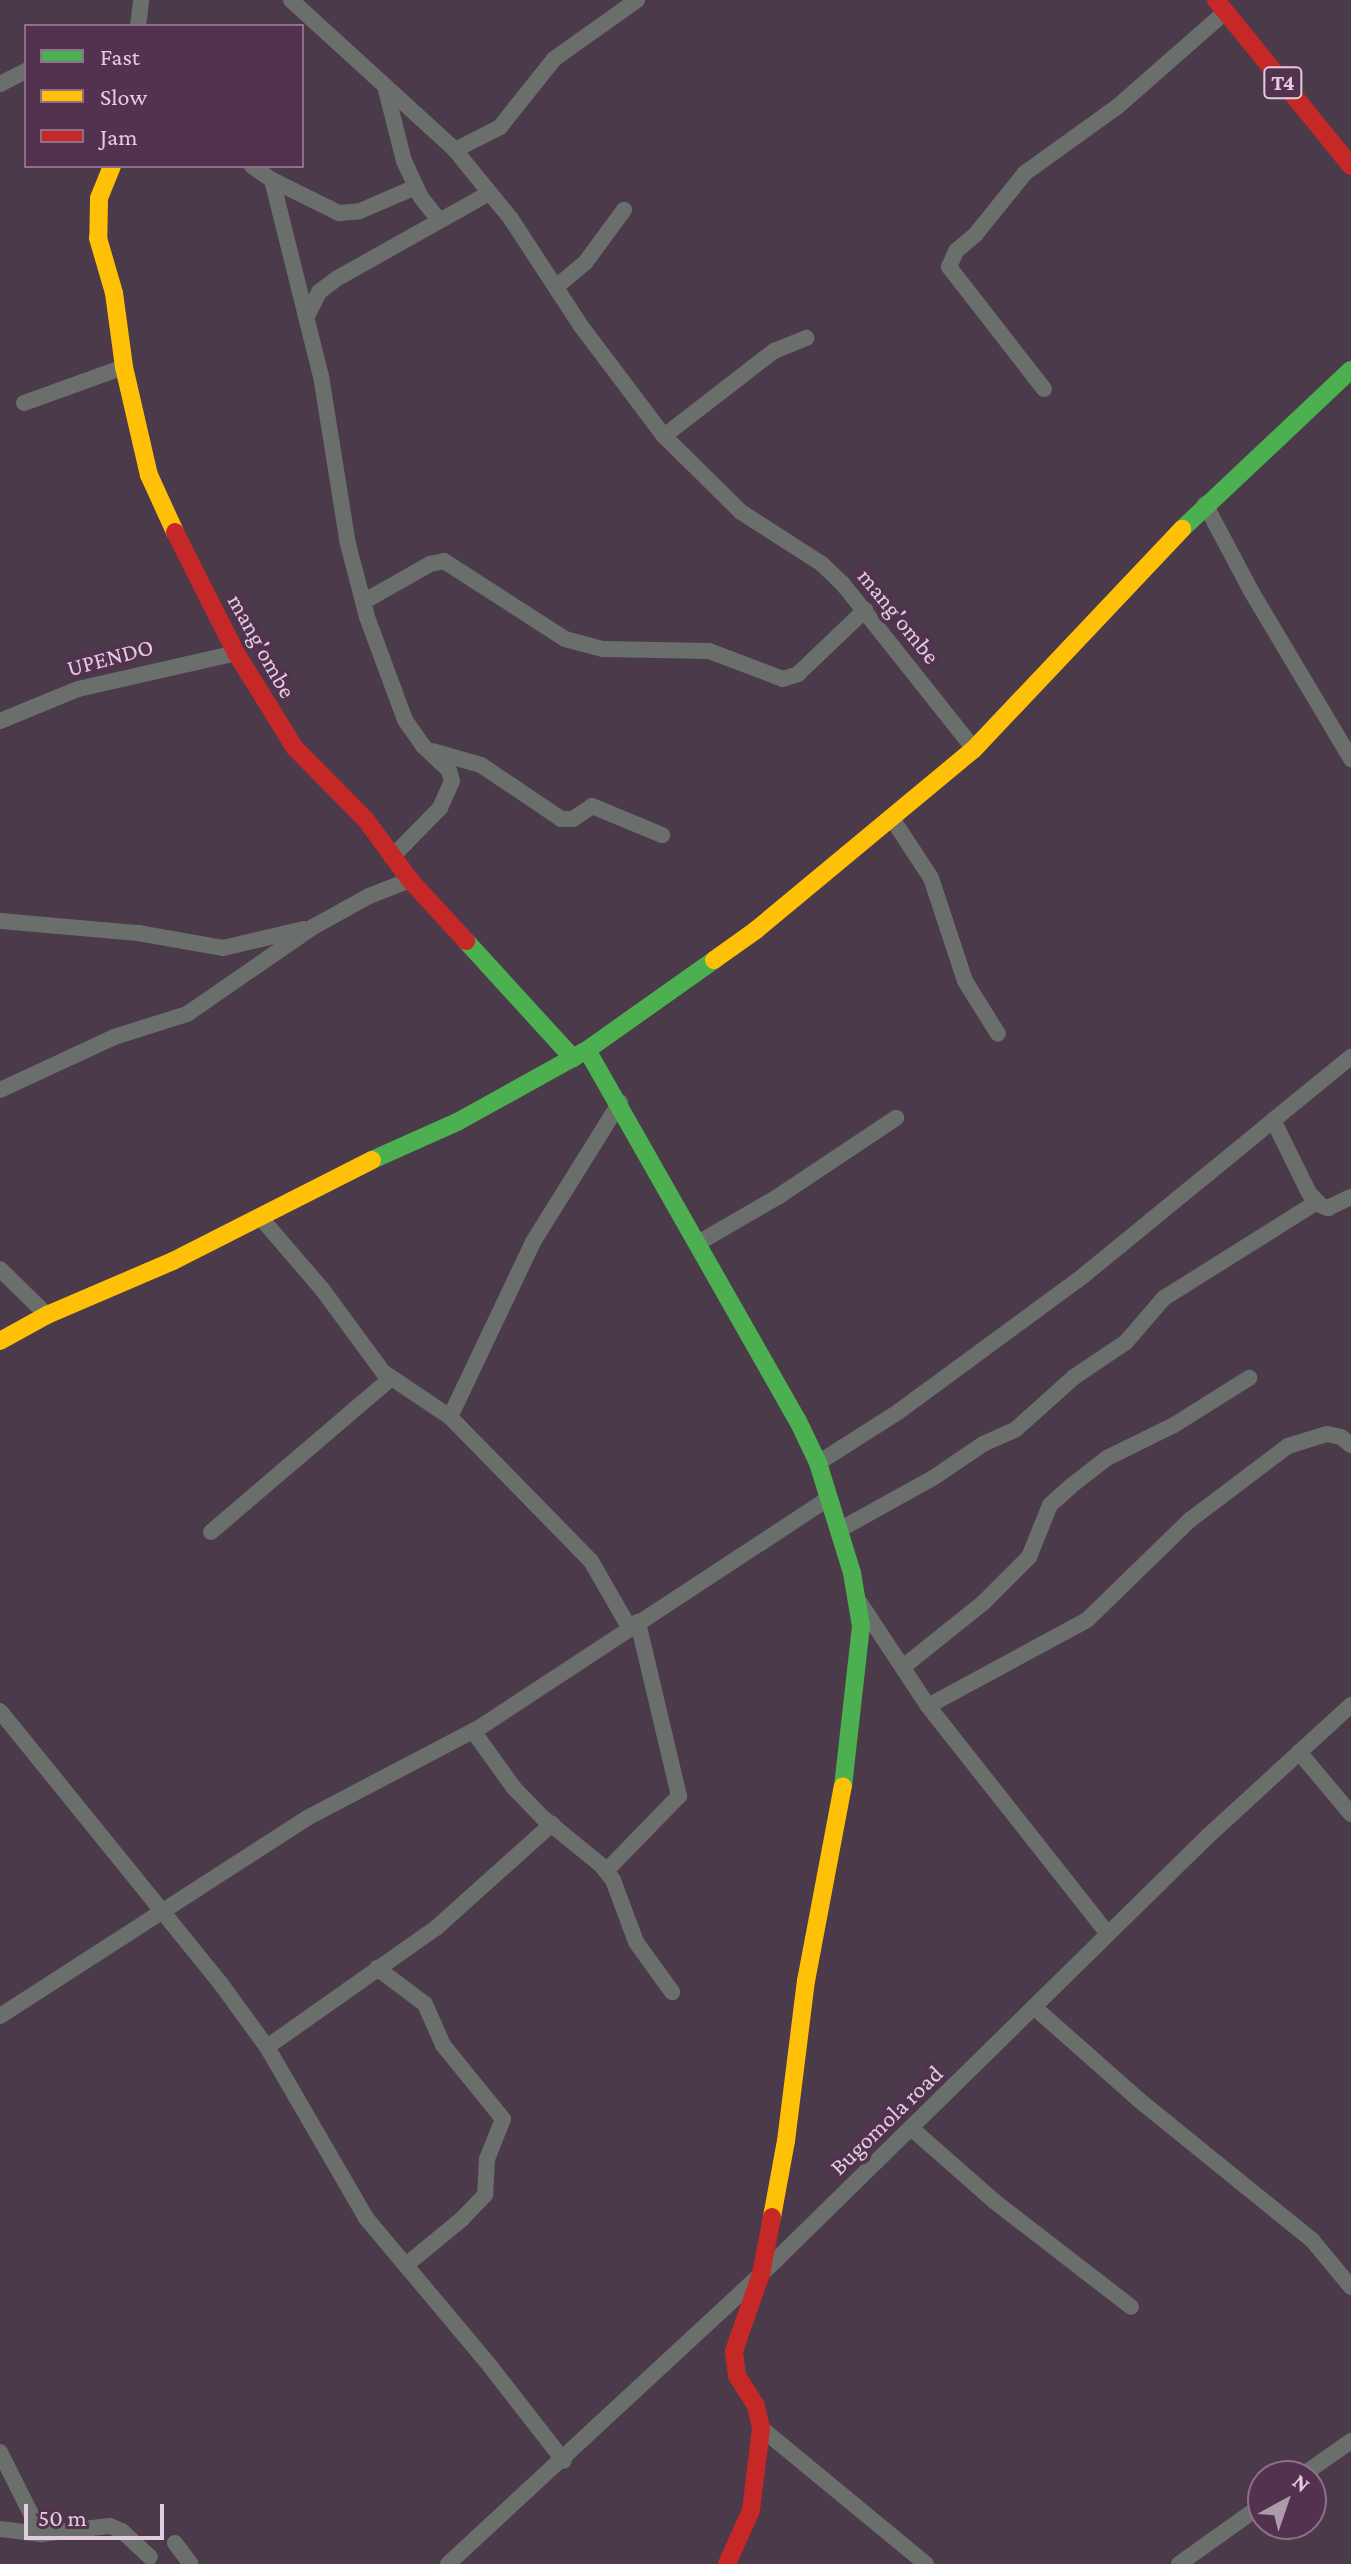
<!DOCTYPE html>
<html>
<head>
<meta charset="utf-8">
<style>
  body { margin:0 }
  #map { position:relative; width:1351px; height:2564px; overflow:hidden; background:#4b3a4a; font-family:"Crimson Pro",serif }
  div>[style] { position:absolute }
  .street>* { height:16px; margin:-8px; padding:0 8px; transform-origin:8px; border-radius:8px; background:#6a6f6c }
  .fast>* { height:18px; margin:-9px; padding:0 9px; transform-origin:9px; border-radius:9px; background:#4caf50 }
  .slow>* { height:18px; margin:-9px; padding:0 9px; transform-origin:9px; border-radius:9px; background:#ffc107 }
  .jam>* { height:18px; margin:-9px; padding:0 9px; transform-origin:9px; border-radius:9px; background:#c62828 }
  span { translate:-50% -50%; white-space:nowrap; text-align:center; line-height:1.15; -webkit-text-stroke:8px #533250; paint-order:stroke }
  .shield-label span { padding:2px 6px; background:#533250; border:2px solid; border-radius:6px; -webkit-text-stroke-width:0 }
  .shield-label { font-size:22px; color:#e2cddf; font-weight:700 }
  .street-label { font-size:24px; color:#e2cddf }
  .legend { position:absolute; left:24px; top:24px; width:280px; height:144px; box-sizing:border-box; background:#533250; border:2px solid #8c7089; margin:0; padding:10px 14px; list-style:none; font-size:24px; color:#e2cddf }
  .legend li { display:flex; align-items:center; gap:16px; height:40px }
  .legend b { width:40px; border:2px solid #8c7089 }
  .north { position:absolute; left:1247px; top:2460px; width:80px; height:80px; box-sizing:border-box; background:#533250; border:2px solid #8c7089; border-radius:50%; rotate:40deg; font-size:22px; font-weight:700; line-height:32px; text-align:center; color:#e2cddf }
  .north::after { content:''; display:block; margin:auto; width:28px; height:36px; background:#ad9aab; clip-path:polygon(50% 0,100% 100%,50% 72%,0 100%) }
  .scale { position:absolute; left:24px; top:2504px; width:140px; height:36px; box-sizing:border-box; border:4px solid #e2cddf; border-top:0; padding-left:10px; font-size:24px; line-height:28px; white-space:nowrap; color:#e2cddf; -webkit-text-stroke:6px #533250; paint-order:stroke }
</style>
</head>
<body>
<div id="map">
  <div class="street">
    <i style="left:291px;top:0;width:222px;rotate:42.4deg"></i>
    <i style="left:455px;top:150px;width:89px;rotate:50.9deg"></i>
    <i style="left:511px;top:219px;width:128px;rotate:56.8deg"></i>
    <i style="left:581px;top:326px;width:138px;rotate:53deg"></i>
    <i style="left:664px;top:436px;width:108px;rotate:44.6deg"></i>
    <i style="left:741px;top:512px;width:96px;rotate:32.7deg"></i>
    <i style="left:822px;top:564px;width:28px;rotate:44deg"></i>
    <i style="left:842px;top:583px;width:212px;rotate:51.5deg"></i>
    <i style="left:138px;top:26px;width:26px;rotate:-83deg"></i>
    <i style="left:0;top:84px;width:29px;rotate:-27deg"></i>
    <i style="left:385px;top:86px;width:77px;rotate:75.8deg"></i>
    <i style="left:404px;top:161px;width:38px;rotate:65deg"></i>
    <i style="left:420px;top:196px;width:31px;rotate:52deg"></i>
    <i style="left:455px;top:150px;width:51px;rotate:-27.1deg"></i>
    <i style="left:500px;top:127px;width:87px;rotate:-51.5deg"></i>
    <i style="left:554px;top:59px;width:102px;rotate:-35.4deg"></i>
    <i style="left:252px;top:166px;width:24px;rotate:35deg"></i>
    <i style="left:272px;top:180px;width:75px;rotate:26.2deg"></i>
    <i style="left:339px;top:213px;width:21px;rotate:-5deg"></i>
    <i style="left:360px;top:211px;width:61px;rotate:-23.2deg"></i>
    <i style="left:272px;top:180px;width:202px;rotate:76deg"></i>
    <i style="left:321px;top:376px;width:170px;rotate:80.9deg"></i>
    <i style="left:348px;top:544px;width:75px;rotate:75.4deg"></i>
    <i style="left:367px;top:617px;width:110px;rotate:69.7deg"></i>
    <i style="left:405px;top:720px;width:32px;rotate:55deg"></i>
    <i style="left:423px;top:746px;width:35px;rotate:43deg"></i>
    <i style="left:449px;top:770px;width:11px;rotate:75deg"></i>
    <i style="left:452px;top:781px;width:30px;rotate:114deg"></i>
    <i style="left:440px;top:808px;width:69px;rotate:134.4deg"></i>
    <i style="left:556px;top:287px;width:38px;rotate:-40deg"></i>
    <i style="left:585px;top:263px;width:66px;rotate:-53.7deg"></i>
    <i style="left:307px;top:316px;width:27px;rotate:-63deg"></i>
    <i style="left:319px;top:292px;width:21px;rotate:-37deg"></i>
    <i style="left:336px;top:279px;width:176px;rotate:-29.3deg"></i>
    <i style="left:1044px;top:389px;width:155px;rotate:-127.9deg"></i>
    <i style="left:949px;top:267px;width:17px;rotate:-66deg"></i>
    <i style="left:956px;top:251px;width:25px;rotate:-40deg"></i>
    <i style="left:975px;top:235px;width:80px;rotate:-51.1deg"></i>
    <i style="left:1025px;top:173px;width:113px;rotate:-35.7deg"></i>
    <i style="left:1117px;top:107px;width:144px;rotate:-41.3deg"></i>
    <i style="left:24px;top:403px;width:106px;rotate:-19.8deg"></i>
    <i style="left:664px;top:436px;width:139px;rotate:-37.7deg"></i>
    <i style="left:774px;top:351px;width:35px;rotate:-22deg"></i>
    <i style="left:1205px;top:504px;width:98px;rotate:62.1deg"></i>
    <i style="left:1251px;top:591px;width:196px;rotate:59.2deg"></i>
    <i style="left:363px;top:602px;width:77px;rotate:-29.6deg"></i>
    <i style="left:430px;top:564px;width:14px;rotate:-12deg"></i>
    <i style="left:444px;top:561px;width:144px;rotate:32.8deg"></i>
    <i style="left:565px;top:639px;width:39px;rotate:15deg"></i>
    <i style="left:603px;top:649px;width:106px;rotate:1.1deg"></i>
    <i style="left:709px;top:651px;width:79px;rotate:20.7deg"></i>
    <i style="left:783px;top:679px;width:16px;rotate:-18deg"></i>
    <i style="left:798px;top:674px;width:93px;rotate:-43.7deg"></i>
    <i style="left:0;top:721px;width:84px;rotate:-22.3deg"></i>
    <i style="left:78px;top:689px;width:162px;rotate:-12.8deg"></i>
    <i style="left:432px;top:751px;width:51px;rotate:15.9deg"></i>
    <i style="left:481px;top:765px;width:97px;rotate:34deg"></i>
    <i style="left:561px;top:819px;width:12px"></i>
    <i style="left:573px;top:819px;width:23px;rotate:-34deg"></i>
    <i style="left:592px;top:806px;width:76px;rotate:22.5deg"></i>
    <i style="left:891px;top:817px;width:73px;rotate:56.7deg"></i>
    <i style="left:931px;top:878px;width:108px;rotate:71.7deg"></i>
    <i style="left:965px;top:981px;width:62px;rotate:58.1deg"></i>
    <i style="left:0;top:921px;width:139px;rotate:5deg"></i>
    <i style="left:138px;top:933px;width:86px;rotate:10deg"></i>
    <i style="left:223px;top:948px;width:83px;rotate:-13.2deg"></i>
    <i style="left:0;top:1090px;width:126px;rotate:-24.9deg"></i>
    <i style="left:114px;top:1037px;width:77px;rotate:-17.5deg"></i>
    <i style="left:187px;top:1014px;width:153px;rotate:-34.6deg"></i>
    <i style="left:313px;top:927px;width:64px;rotate:-29deg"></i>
    <i style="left:369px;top:896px;width:44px;rotate:-21.3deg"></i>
    <i style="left:1273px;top:1120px;width:81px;rotate:63.7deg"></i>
    <i style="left:1309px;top:1193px;width:16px;rotate:47deg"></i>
    <i style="left:1320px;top:1205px;width:9px;rotate:21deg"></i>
    <i style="left:1328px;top:1208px;width:25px;rotate:-26deg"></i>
    <i style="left:260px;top:1217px;width:95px;rotate:49.3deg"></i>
    <i style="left:322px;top:1289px;width:103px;rotate:53.7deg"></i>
    <i style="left:383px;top:1372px;width:81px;rotate:33.9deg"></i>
    <i style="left:450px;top:1417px;width:202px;rotate:45.6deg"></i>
    <i style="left:591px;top:1561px;width:76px;rotate:60.1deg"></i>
    <i style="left:698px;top:1243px;width:94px;rotate:-30.1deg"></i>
    <i style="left:779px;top:1196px;width:141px;rotate:-33.7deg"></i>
    <i style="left:0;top:1269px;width:66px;rotate:44.4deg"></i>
    <i style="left:450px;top:1417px;width:194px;rotate:-64.6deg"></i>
    <i style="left:533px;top:1242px;width:165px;rotate:-58.1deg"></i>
    <i style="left:818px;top:1463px;width:95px;rotate:-32.5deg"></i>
    <i style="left:898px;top:1412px;width:230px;rotate:-36.3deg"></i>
    <i style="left:1083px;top:1276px;width:346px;rotate:-39.3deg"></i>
    <i style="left:839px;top:1530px;width:107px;rotate:-29deg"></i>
    <i style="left:933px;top:1478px;width:60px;rotate:-34.2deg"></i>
    <i style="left:983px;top:1444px;width:35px;rotate:-24deg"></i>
    <i style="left:1015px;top:1430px;width:79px;rotate:-41.9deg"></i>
    <i style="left:1074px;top:1377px;width:63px;rotate:-33.9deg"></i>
    <i style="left:1126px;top:1342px;width:58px;rotate:-49.2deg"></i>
    <i style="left:1164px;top:1298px;width:181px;rotate:-32.1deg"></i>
    <i style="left:211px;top:1532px;width:235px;rotate:-40.5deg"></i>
    <i style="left:860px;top:1603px;width:123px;rotate:56.6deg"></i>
    <i style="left:928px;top:1706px;width:290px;rotate:51.7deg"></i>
    <i style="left:903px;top:1667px;width:104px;rotate:-38.7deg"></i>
    <i style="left:984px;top:1602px;width:64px;rotate:-45deg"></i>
    <i style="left:1029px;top:1557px;width:56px;rotate:-68deg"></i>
    <i style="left:1050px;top:1505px;width:28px;rotate:-42deg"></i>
    <i style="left:1071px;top:1486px;width:46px;rotate:-37.9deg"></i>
    <i style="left:1107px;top:1458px;width:75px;rotate:-26.2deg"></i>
    <i style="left:1174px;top:1425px;width:89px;rotate:-32.1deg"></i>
    <i style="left:928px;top:1706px;width:181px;rotate:-28.4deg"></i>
    <i style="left:1087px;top:1620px;width:144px;rotate:-44.2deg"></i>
    <i style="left:1190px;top:1520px;width:123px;rotate:-37.1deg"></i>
    <i style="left:1288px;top:1446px;width:41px;rotate:-17.1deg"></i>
    <i style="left:1327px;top:1434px;width:14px;rotate:12deg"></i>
    <i style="left:1341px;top:1437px;width:13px;rotate:39deg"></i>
    <i style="left:0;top:1711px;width:351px;rotate:51deg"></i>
    <i style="left:221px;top:1984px;width:78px;rotate:53.9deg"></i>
    <i style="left:267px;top:2047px;width:198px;rotate:59.9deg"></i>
    <i style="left:366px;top:2218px;width:193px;rotate:50deg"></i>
    <i style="left:490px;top:2366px;width:120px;rotate:52.1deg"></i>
    <i style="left:473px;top:1731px;width:70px;rotate:54.3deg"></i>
    <i style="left:514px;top:1788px;width:40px;rotate:46deg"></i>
    <i style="left:542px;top:1817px;width:77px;rotate:39.2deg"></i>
    <i style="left:602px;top:1866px;width:18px;rotate:52deg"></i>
    <i style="left:613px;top:1880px;width:66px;rotate:69.6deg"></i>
    <i style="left:636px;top:1942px;width:62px;rotate:54.2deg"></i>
    <i style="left:1299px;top:1752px;width:81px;rotate:50deg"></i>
    <i style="left:606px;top:1871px;width:105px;rotate:-45.8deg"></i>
    <i style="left:679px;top:1796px;width:179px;rotate:-103.3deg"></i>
    <i style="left:377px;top:1968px;width:60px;rotate:36.9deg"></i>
    <i style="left:425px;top:2004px;width:45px;rotate:66.3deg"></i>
    <i style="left:443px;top:2045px;width:95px;rotate:51deg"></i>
    <i style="left:503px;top:2119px;width:43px;rotate:111.8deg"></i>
    <i style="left:487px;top:2159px;width:36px;rotate:93deg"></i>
    <i style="left:485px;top:2195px;width:33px;rotate:134deg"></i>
    <i style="left:462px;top:2219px;width:72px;rotate:140.6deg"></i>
    <i style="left:1034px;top:2007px;width:140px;rotate:41.5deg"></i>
    <i style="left:1139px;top:2100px;width:223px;rotate:39deg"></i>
    <i style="left:1312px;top:2240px;width:61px;rotate:50.3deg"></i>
    <i style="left:0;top:2016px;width:365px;rotate:-32.8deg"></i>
    <i style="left:307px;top:1818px;width:198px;rotate:-27.7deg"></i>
    <i style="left:482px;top:1726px;width:415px;rotate:-33.3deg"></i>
    <i style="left:267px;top:2047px;width:207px;rotate:-35.2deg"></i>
    <i style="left:436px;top:1928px;width:156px;rotate:-41.9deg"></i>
    <i style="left:911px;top:2128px;width:111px;rotate:41.3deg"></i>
    <i style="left:994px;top:2201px;width:173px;rotate:37.7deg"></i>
    <i style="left:761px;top:2428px;width:214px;rotate:39.5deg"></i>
    <i style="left:0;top:2452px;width:92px;rotate:63.4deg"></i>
    <i style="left:1301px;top:2476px;width:61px;rotate:-35deg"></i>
    <i style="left:0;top:2529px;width:41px;rotate:7deg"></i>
    <i style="left:41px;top:2534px;width:69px;rotate:-6.6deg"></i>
    <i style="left:110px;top:2526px;width:13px;rotate:23deg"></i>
    <i style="left:122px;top:2531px;width:38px;rotate:43deg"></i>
    <i style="left:175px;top:2543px;width:26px;rotate:53deg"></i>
    <i style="left:448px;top:2564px;width:451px;rotate:-42.8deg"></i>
    <i style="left:779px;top:2257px;width:601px;rotate:-44.46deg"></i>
    <i style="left:1208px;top:1836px;width:194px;rotate:-42.5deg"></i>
    <i style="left:1179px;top:2564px;width:103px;rotate:-35.5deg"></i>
  </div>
  <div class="fast">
    <i style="left:1182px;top:529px;width:232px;rotate:-43.3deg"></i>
    <i style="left:466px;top:941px;width:159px;rotate:47.6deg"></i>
    <i style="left:587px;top:1050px;width:427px;rotate:60.4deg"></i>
    <i style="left:798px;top:1421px;width:47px;rotate:64.5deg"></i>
    <i style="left:818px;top:1463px;width:115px;rotate:72.8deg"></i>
    <i style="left:852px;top:1573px;width:54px;rotate:80.4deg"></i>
    <i style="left:861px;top:1626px;width:161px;rotate:96.4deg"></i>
    <i style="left:372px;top:1160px;width:95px;rotate:-24.1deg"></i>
    <i style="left:459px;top:1121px;width:146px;rotate:-29deg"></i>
    <i style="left:587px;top:1050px;width:156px;rotate:-35.3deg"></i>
  </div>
  <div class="slow">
    <i style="left:112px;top:166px;width:35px;rotate:112deg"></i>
    <i style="left:99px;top:199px;width:39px;rotate:91deg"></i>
    <i style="left:98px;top:238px;width:57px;rotate:73.8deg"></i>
    <i style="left:114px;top:293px;width:75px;rotate:82.3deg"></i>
    <i style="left:124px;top:367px;width:111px;rotate:77deg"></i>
    <i style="left:149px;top:475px;width:63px;rotate:65.5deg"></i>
    <i style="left:714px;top:960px;width:52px;rotate:-35.5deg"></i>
    <i style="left:756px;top:930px;width:283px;rotate:-39.7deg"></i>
    <i style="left:974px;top:749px;width:303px;rotate:-46.6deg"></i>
    <i style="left:0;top:1341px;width:54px;rotate:-29deg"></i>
    <i style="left:47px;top:1315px;width:137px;rotate:-23.2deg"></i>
    <i style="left:173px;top:1261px;width:223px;rotate:-26.9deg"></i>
    <i style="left:772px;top:2217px;width:77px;rotate:-79.6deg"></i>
    <i style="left:786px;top:2141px;width:161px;rotate:-82.9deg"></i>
    <i style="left:806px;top:1981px;width:198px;rotate:-79.3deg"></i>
  </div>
  <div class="jam">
    <i style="left:1216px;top:0;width:214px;rotate:50.9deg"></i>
    <i style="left:175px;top:532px;width:136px;rotate:63.2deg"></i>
    <i style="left:236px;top:653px;width:112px;rotate:58.2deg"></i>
    <i style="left:295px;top:748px;width:101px;rotate:45.4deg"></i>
    <i style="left:366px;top:820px;width:74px;rotate:53.7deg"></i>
    <i style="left:410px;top:880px;width:83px;rotate:47.4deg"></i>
    <i style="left:727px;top:2564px;width:59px;rotate:-66deg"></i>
    <i style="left:751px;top:2510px;width:83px;rotate:-83deg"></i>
    <i style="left:761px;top:2428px;width:23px;rotate:-103deg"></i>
    <i style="left:756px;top:2406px;width:36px;rotate:-122deg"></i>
    <i style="left:737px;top:2376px;width:25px;rotate:-97deg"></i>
    <i style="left:734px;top:2351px;width:82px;rotate:-70.7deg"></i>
    <i style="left:761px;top:2274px;width:58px;rotate:-79.1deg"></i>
  </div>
  <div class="shield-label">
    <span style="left:1283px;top:83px">T4</span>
  </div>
  <div class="street-label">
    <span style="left:899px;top:616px;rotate:51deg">mang'ombe</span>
    <span style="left:262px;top:646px;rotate:61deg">mang'ombe</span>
    <span style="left:110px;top:657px;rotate:-15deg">UPENDO</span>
    <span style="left:886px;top:2120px;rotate:-44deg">Bugomola road</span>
  </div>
  <ul class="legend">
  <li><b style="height:10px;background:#4caf50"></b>Fast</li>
  <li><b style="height:10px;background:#ffc107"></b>Slow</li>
  <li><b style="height:10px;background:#c62828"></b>Jam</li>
  </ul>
  <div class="north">N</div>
  <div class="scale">50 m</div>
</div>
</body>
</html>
